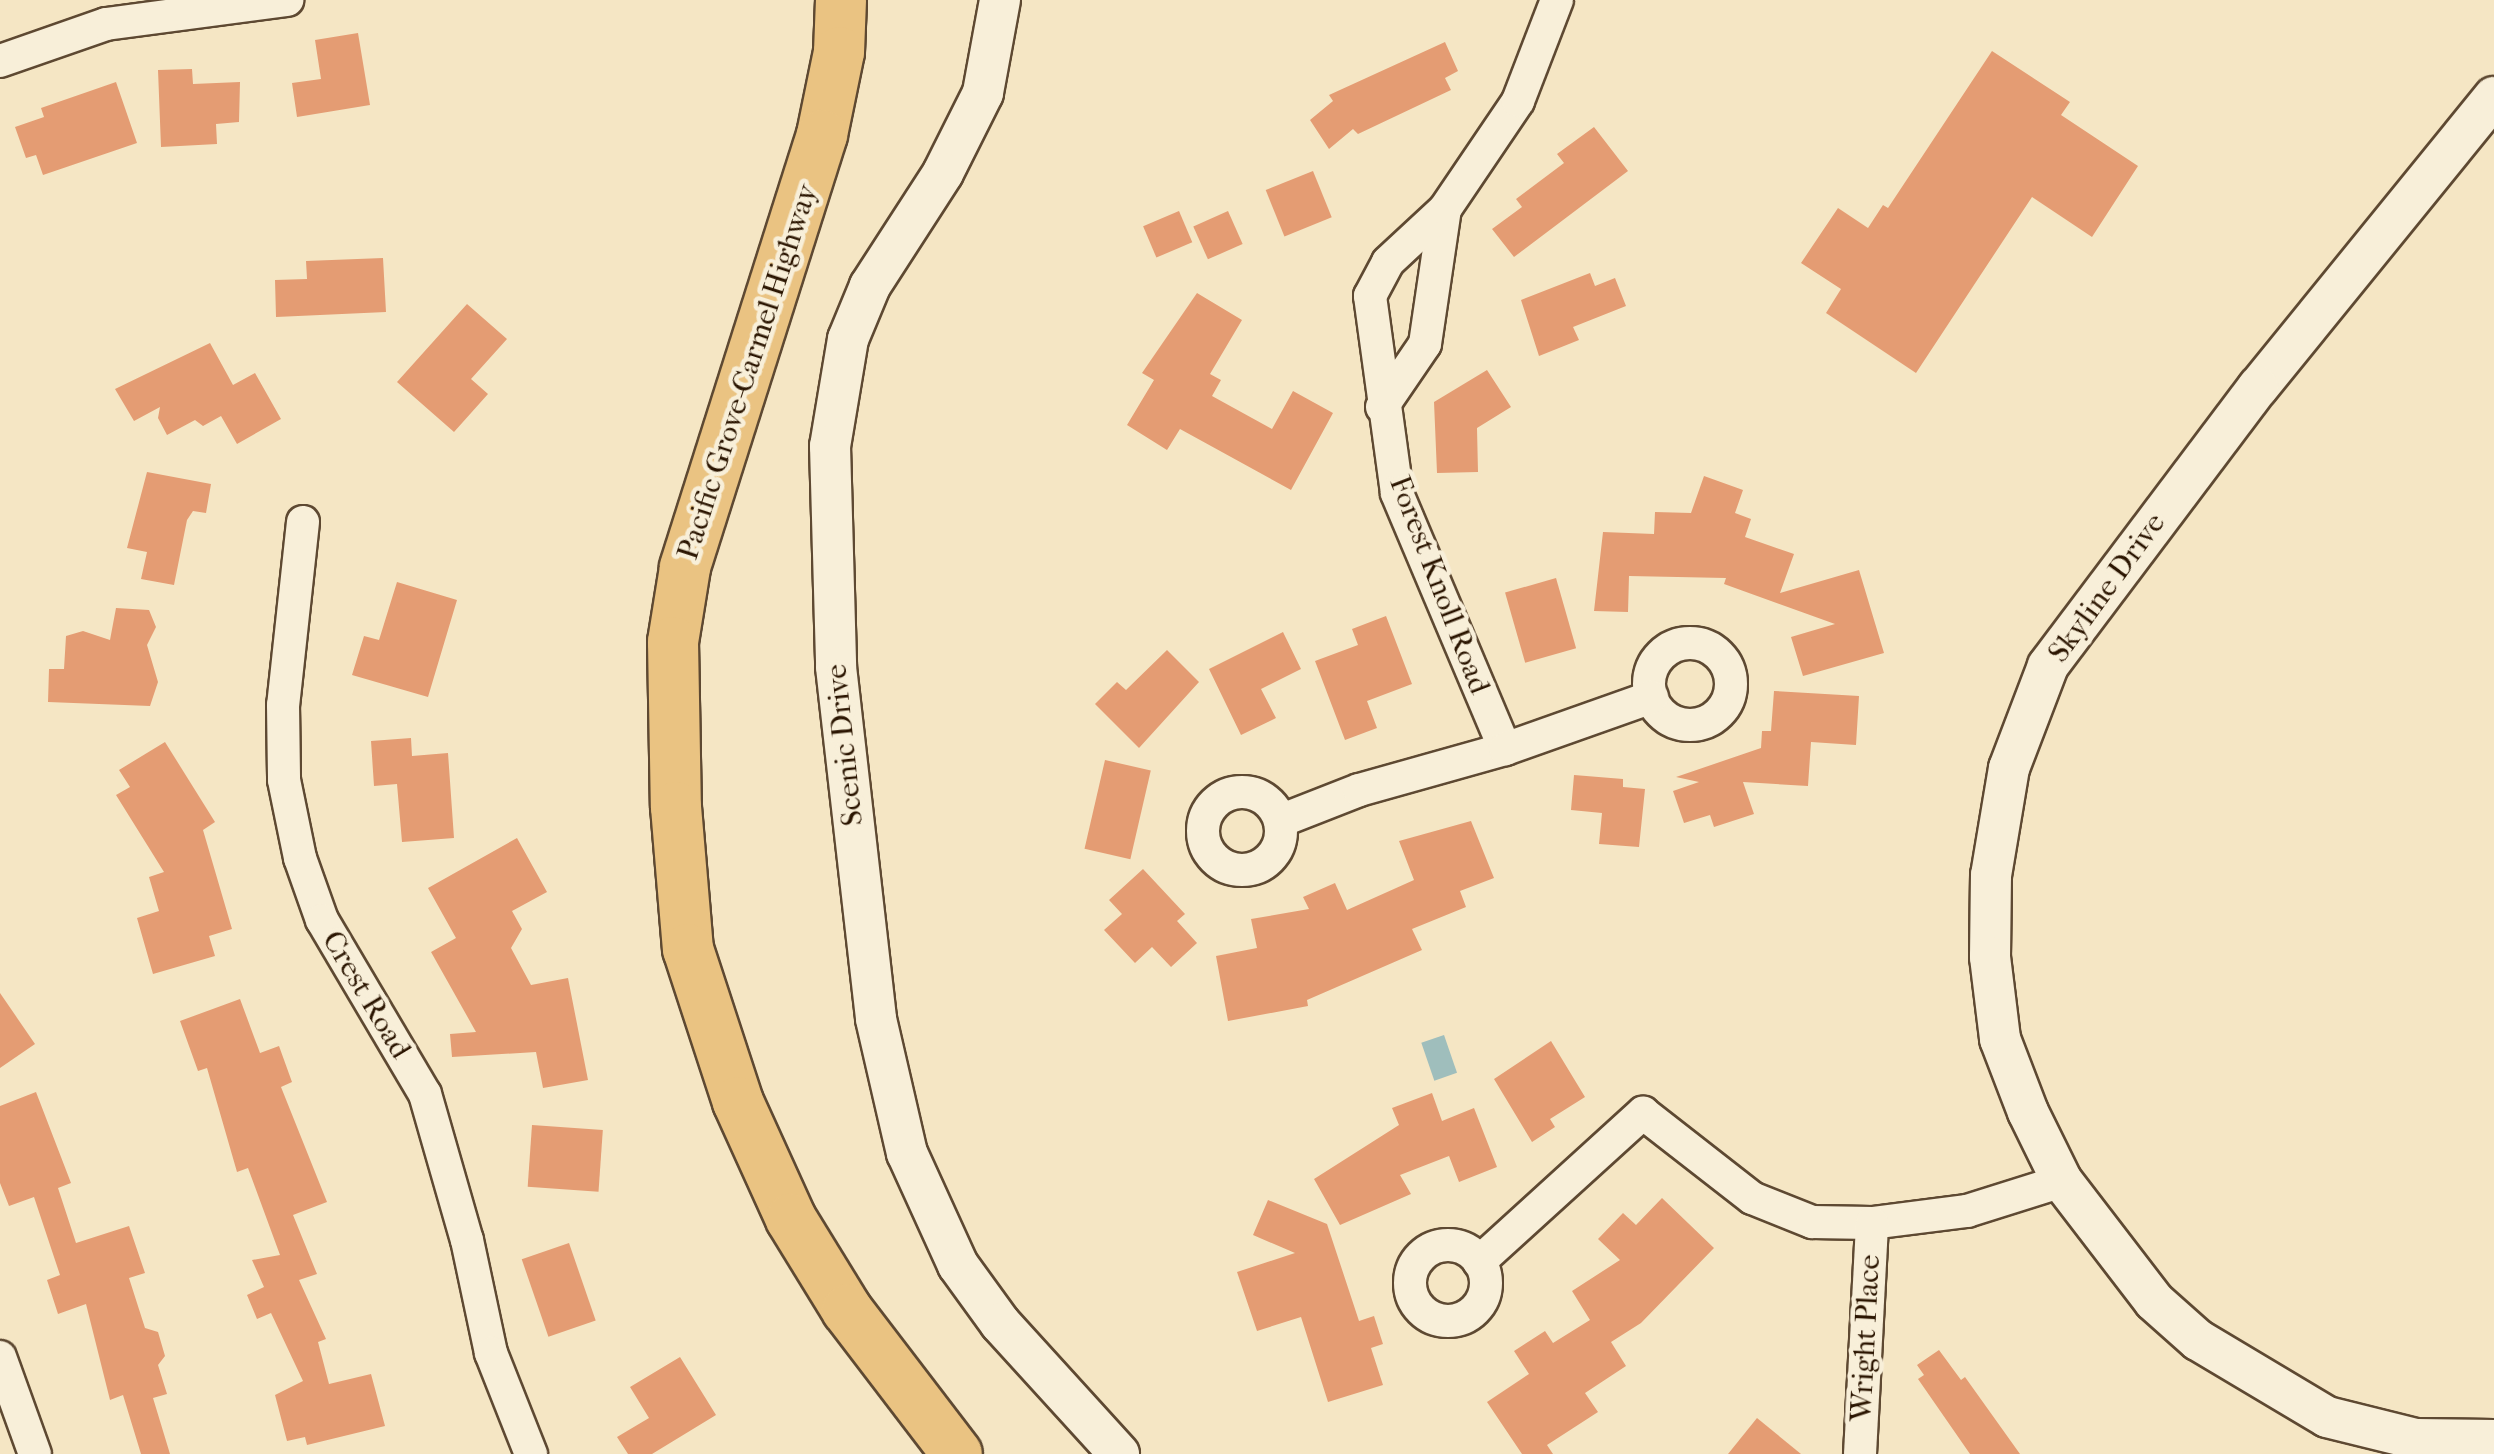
<!DOCTYPE html>
<html>
<head>
<meta charset="utf-8">
<style>
  body { margin:0 }
  #map { position:relative; width:2494px; height:1454px; overflow:hidden; background:#f5e6c4; font-family:"IM FELL French Canon",serif }
  div>[style] { position:absolute }
  .water>* { inset:0; background:#9fbebc; transform-origin:0 0 }
  .building>* { inset:0; background:#e49c73; transform-origin:0 0 }
  .roads { filter:drop-shadow(2px 0 #5e4932) drop-shadow(-2px 0 #5e4932) drop-shadow(0 2px #5e4932) drop-shadow(0 -2px #5e4932) }
  .minor>* { height:32px; margin:-16px; padding:0 16px; transform-origin:16px; border-radius:16px; background:#f8efd9 }
  .minor>.ring { margin:-16px; padding:0; box-sizing:content-box; background:none; border:32px solid #f8efd9; border-radius:50% }
  .tertiary>* { height:40px; margin:-20px; padding:0 20px; transform-origin:20px; border-radius:20px; background:#f8efd9 }
  .primary>* { height:50px; margin:-25px; padding:0 25px; transform-origin:25px; border-radius:25px; background:#eac382 }
  span { translate:-50% -50%; white-space:nowrap; text-align:center; line-height:1.15; -webkit-text-stroke:9px #f8efd9; paint-order:stroke }
  .street-label { font-size:30px; color:#2b1501 }
</style>
</head>
<body>
<div id="map">
  <div class="water">
    <i style="left:1444px;top:1035px;width:40px;height:24px;rotate:71deg"></i>
  </div>
  <div class="building">
    <i style="clip-path:polygon(358px 33px,370px 105px,297px 117px,292px 83px,321px 79px,315px 40px)"></i>
    <i style="clip-path:polygon(1445px 42px,1458px 71px,1445px 78px,1451px 90px,1358px 134px,1353px 129px,1329px 149px,1310px 120px,1333px 101px,1329px 95px)"></i>
    <i style="clip-path:polygon(1992px 51px,2070px 102px,2061px 115px,2138px 166px,2092px 237px,2032px 197px,1916px 373px,1826px 313px,1841px 289px,1801px 263px,1838px 208px,1868px 228px,1883px 205px,1888px 208px)"></i>
    <i style="clip-path:polygon(192px 69px,193px 84px,240px 82px,239px 122px,216px 124px,217px 144px,161px 147px,158px 70px)"></i>
    <i style="clip-path:polygon(116px 82px,137px 143px,43px 175px,36px 155px,26px 158px,15px 127px,44px 117px,41px 108px)"></i>
    <i style="clip-path:polygon(1594px 127px,1628px 171px,1514px 257px,1492px 229px,1522px 207px,1516px 199px,1564px 163px,1557px 154px)"></i>
    <i style="left:1313px;top:171px;width:50px;height:51px;rotate:68deg"></i>
    <i style="left:1179px;top:211px;width:34px;height:39px;rotate:67deg"></i>
    <i style="left:1228px;top:211px;width:36px;height:38px;rotate:66deg"></i>
    <i style="clip-path:polygon(383px 258px,386px 312px,276px 317px,275px 280px,307px 279px,306px 261px)"></i>
    <i style="clip-path:polygon(1590px 273px,1595px 286px,1615px 278px,1626px 306px,1573px 327px,1579px 340px,1539px 356px,1521px 300px)"></i>
    <i style="clip-path:polygon(1197px 293px,1242px 320px,1210px 374px,1221px 380px,1212px 396px,1272px 429px,1293px 391px,1333px 413px,1291px 490px,1180px 429px,1167px 450px,1127px 425px,1154px 380px,1142px 373px)"></i>
    <i style="clip-path:polygon(467px 304px,507px 339px,471px 379px,488px 394px,454px 432px,397px 382px)"></i>
    <i style="clip-path:polygon(210px 343px,233px 385px,255px 373px,281px 419px,237px 444px,221px 416px,203px 426px,195px 420px,167px 435px,158px 418px,160px 407px,134px 421px,115px 389px)"></i>
    <i style="clip-path:polygon(1487px 370px,1511px 407px,1477px 428px,1478px 472px,1437px 473px,1434px 402px)"></i>
    <i style="clip-path:polygon(147px 472px,211px 484px,206px 513px,193px 511px,187px 520px,174px 585px,141px 579px,147px 552px,127px 548px)"></i>
    <i style="clip-path:polygon(1704px 476px,1743px 490px,1735px 513px,1751px 519px,1745px 537px,1794px 554px,1780px 593px,1859px 570px,1884px 653px,1803px 676px,1791px 637px,1835px 624px,1724px 584px,1726px 578px,1629px 576px,1628px 612px,1594px 611px,1603px 532px,1654px 534px,1655px 512px,1691px 513px)"></i>
    <i style="left:1556px;top:578px;width:73px;height:53px;rotate:74deg"></i>
    <i style="clip-path:polygon(397px 582px,457px 600px,428px 697px,352px 675px,364px 636px,379px 640px)"></i>
    <i style="clip-path:polygon(116px 608px,149px 610px,156px 627px,147px 645px,158px 682px,150px 706px,48px 702px,49px 669px,64px 669px,66px 636px,83px 631px,110px 640px)"></i>
    <i style="clip-path:polygon(1386px 616px,1412px 684px,1367px 701px,1377px 728px,1345px 740px,1315px 661px,1358px 645px,1352px 629px)"></i>
    <i style="clip-path:polygon(1283px 632px,1301px 669px,1261px 689px,1276px 718px,1241px 735px,1209px 669px)"></i>
    <i style="clip-path:polygon(1167px 650px,1199px 682px,1139px 748px,1095px 704px,1117px 682px,1126px 690px)"></i>
    <i style="clip-path:polygon(1774px 691px,1859px 696px,1856px 745px,1811px 742px,1808px 786px,1743px 782px,1754px 814px,1714px 827px,1710px 815px,1684px 823px,1673px 791px,1699px 782px,1676px 777px,1761px 748px,1762px 731px,1771px 731px)"></i>
    <i style="clip-path:polygon(411px 738px,412px 756px,448px 753px,454px 838px,402px 842px,397px 784px,374px 786px,371px 741px)"></i>
    <i style="clip-path:polygon(165px 742px,215px 822px,203px 830px,232px 929px,209px 936px,215px 956px,153px 974px,137px 918px,159px 911px,149px 877px,164px 872px,116px 795px,130px 787px,119px 770px)"></i>
    <i style="left:1105px;top:760px;width:47px;height:91px;rotate:13deg"></i>
    <i style="clip-path:polygon(1574px 775px,1623px 779px,1623px 787px,1645px 789px,1639px 847px,1599px 844px,1602px 813px,1571px 810px)"></i>
    <i style="clip-path:polygon(1471px 821px,1494px 878px,1460px 891px,1466px 907px,1412px 929px,1422px 950px,1307px 1000px,1308px 1006px,1228px 1021px,1216px 956px,1257px 948px,1251px 919px,1309px 909px,1303px 897px,1335px 883px,1347px 910px,1414px 880px,1399px 841px)"></i>
    <i style="clip-path:polygon(517px 838px,547px 892px,512px 911px,522px 929px,511px 948px,531px 985px,568px 978px,588px 1080px,543px 1088px,536px 1052px,452px 1057px,450px 1034px,476px 1032px,431px 952px,456px 938px,428px 888px)"></i>
    <i style="clip-path:polygon(1143px 869px,1185px 914px,1177px 921px,1197px 943px,1171px 967px,1152px 947px,1135px 963px,1104px 930px,1122px 914px,1109px 900px)"></i>
    <i style="clip-path:polygon(0 993px,35px 1044px,0 1068px)"></i>
    <i style="clip-path:polygon(240px 999px,260px 1053px,279px 1046px,292px 1082px,281px 1087px,327px 1202px,293px 1215px,317px 1274px,299px 1280px,326px 1339px,318px 1342px,329px 1384px,371px 1374px,385px 1426px,307px 1445px,305px 1437px,287px 1441px,275px 1395px,303px 1381px,271px 1313px,257px 1319px,247px 1295px,264px 1287px,252px 1260px,280px 1255px,248px 1168px,237px 1172px,207px 1068px,198px 1071px,180px 1021px)"></i>
    <i style="clip-path:polygon(1551px 1041px,1585px 1097px,1550px 1119px,1555px 1127px,1532px 1142px,1494px 1079px)"></i>
    <i style="clip-path:polygon(36px 1092px,71px 1183px,58px 1188px,76px 1243px,129px 1226px,145px 1273px,129px 1278px,145px 1328px,158px 1332px,165px 1356px,158px 1365px,167px 1394px,153px 1398px,170px 1454px,141px 1454px,123px 1395px,110px 1400px,86px 1304px,58px 1314px,47px 1280px,60px 1275px,34px 1197px,9px 1206px,0 1183px,0 1106px)"></i>
    <i style="clip-path:polygon(1432px 1093px,1442px 1121px,1474px 1108px,1497px 1167px,1459px 1182px,1449px 1156px,1400px 1175px,1411px 1194px,1340px 1225px,1314px 1179px,1399px 1125px,1392px 1108px)"></i>
    <i style="left:532px;top:1125px;width:71px;height:62px;rotate:4deg"></i>
    <i style="clip-path:polygon(1662px 1198px,1714px 1248px,1641px 1323px,1611px 1342px,1626px 1366px,1585px 1393px,1598px 1412px,1547px 1445px,1553px 1454px,1522px 1454px,1487px 1402px,1529px 1374px,1514px 1351px,1545px 1331px,1553px 1343px,1590px 1320px,1572px 1291px,1620px 1260px,1598px 1239px,1623px 1213px,1636px 1225px)"></i>
    <i style="clip-path:polygon(1268px 1200px,1327px 1224px,1359px 1321px,1374px 1316px,1383px 1344px,1371px 1348px,1383px 1385px,1328px 1402px,1301px 1317px,1257px 1331px,1237px 1272px,1295px 1253px,1253px 1235px)"></i>
    <i style="left:569px;top:1243px;width:82px;height:50px;rotate:71deg"></i>
    <i style="clip-path:polygon(1939px 1350px,1961px 1380px,1965px 1377px,2020px 1454px,1970px 1454px,1918px 1379px,1924px 1375px,1917px 1365px)"></i>
    <i style="clip-path:polygon(680px 1357px,716px 1415px,652px 1454px,628px 1454px,617px 1437px,649px 1418px,630px 1387px)"></i>
    <i style="clip-path:polygon(1757px 1418px,1801px 1454px,1728px 1454px)"></i>
  </div>
  <div class="roads">
    <div class="minor">
      <i style="left:0;top:61px;width:112px;rotate:-19.2deg"></i>
      <i style="left:106px;top:24px;width:183px;rotate:-7.6deg"></i>
      <i style="left:1382px;top:407px;width:76px;rotate:-55.7deg"></i>
      <i style="left:1425px;top:344px;width:136px;rotate:-81.6deg"></i>
      <i style="left:303px;top:522px;width:184px;rotate:96.2deg"></i>
      <i style="left:283px;top:705px;width:75px;rotate:89.2deg"></i>
      <i style="left:284px;top:780px;width:80px;rotate:78.4deg"></i>
      <i style="left:300px;top:858px;width:66px;rotate:70.5deg"></i>
      <i style="left:322px;top:920px;width:202px;rotate:59.4deg"></i>
      <i style="left:425px;top:1094px;width:152px;rotate:74deg"></i>
      <i style="left:467px;top:1240px;width:116px;rotate:78deg"></i>
      <i style="left:491px;top:1353px;width:109px;rotate:68.4deg"></i>
      <i class="ring" style="left:1649px;top:643px;width:50px;height:50px"></i>
      <i style="left:1505px;top:749px;width:278px;rotate:-112.9deg"></i>
      <i style="left:1397px;top:493px;width:199px;rotate:-97.8deg"></i>
      <i style="left:1370px;top:296px;width:38px;rotate:-62deg"></i>
      <i style="left:1388px;top:262px;width:78px;rotate:-42.9deg"></i>
      <i style="left:1445px;top:209px;width:130px;rotate:-55.9deg"></i>
      <i style="left:1518px;top:101px;width:108px;rotate:-68.9deg"></i>
      <i class="ring" style="left:1203px;top:792px;width:46px;height:46px"></i>
      <i style="left:1280px;top:821px;width:85px;rotate:-21.4deg"></i>
      <i style="left:1359px;top:790px;width:152px;rotate:-15.7deg"></i>
      <i style="left:1505px;top:749px;width:156px;rotate:-19.5deg"></i>
      <i class="ring" style="left:1410px;top:1245px;width:44px;height:44px"></i>
      <i style="left:1479px;top:1262px;width:222px;rotate:-42.3deg"></i>
      <i style="left:1643px;top:1113px;width:138px;rotate:37.9deg"></i>
      <i style="left:1752px;top:1198px;width:65px;rotate:21.8deg"></i>
      <i style="left:1812px;top:1222px;width:60px;rotate:1deg"></i>
      <i style="left:1872px;top:1223px;width:96px;rotate:-7.2deg"></i>
      <i style="left:1967px;top:1211px;width:100px;rotate:-17.5deg"></i>
      <i style="left:0;top:1357px;width:103px;rotate:70.2deg"></i>
      <i style="left:1860px;top:1454px;width:231px;rotate:-87deg"></i>
    </div>
    <div class="tertiary">
      <i style="left:1000px;top:0;width:95px;rotate:100.4deg"></i>
      <i style="left:983px;top:93px;width:89px;rotate:116.6deg"></i>
      <i style="left:943px;top:173px;width:135px;rotate:122.9deg"></i>
      <i style="left:870px;top:286px;width:57px;rotate:112.5deg"></i>
      <i style="left:848px;top:339px;width:109px;rotate:99.5deg"></i>
      <i style="left:830px;top:446px;width:221px;rotate:88.4deg"></i>
      <i style="left:836px;top:667px;width:354px;rotate:83.5deg"></i>
      <i style="left:876px;top:1019px;width:138px;rotate:77deg"></i>
      <i style="left:907px;top:1153px;width:123px;rotate:65.5deg"></i>
      <i style="left:958px;top:1265px;width:72px;rotate:54.1deg"></i>
      <i style="left:1000px;top:1323px;width:177px;rotate:47.7deg"></i>
      <i style="left:2494px;top:97px;width:374px;rotate:129.1deg"></i>
      <i style="left:2258px;top:387px;width:349px;rotate:127deg"></i>
      <i style="left:2048px;top:666px;width:109px;rotate:110.9deg"></i>
      <i style="left:2009px;top:768px;width:109px;rotate:99.5deg"></i>
      <i style="left:1991px;top:875px;width:82px;rotate:90.7deg"></i>
      <i style="left:1990px;top:957px;width:83px;rotate:83deg"></i>
      <i style="left:2000px;top:1039px;width:78px;rotate:69deg"></i>
      <i style="left:2028px;top:1112px;width:77px;rotate:63.8deg"></i>
      <i style="left:2062px;top:1181px;width:151px;rotate:52.5deg"></i>
      <i style="left:2154px;top:1301px;width:59px;rotate:41.6deg"></i>
      <i style="left:2198px;top:1340px;width:150px;rotate:30.8deg"></i>
      <i style="left:2327px;top:1417px;width:92px;rotate:13.9deg"></i>
      <i style="left:2416px;top:1439px;width:78px;rotate:0.7deg"></i>
    </div>
    <div class="primary">
      <i style="left:841px;top:0;width:52px;rotate:92.2deg"></i>
      <i style="left:839px;top:52px;width:85px;rotate:101.6deg"></i>
      <i style="left:822px;top:135px;width:454px;rotate:107.6deg"></i>
      <i style="left:685px;top:568px;width:75px;rotate:99.2deg"></i>
      <i style="left:673px;top:642px;width:165px;rotate:89deg"></i>
      <i style="left:676px;top:807px;width:143px;rotate:85.2deg"></i>
      <i style="left:688px;top:949px;width:161px;rotate:71.9deg"></i>
      <i style="left:738px;top:1102px;width:128px;rotate:65.6deg"></i>
      <i style="left:791px;top:1219px;width:107px;rotate:58.4deg"></i>
      <i style="left:847px;top:1310px;width:181px;rotate:52.6deg"></i>
    </div>
  </div>
  <div class="street-label">
    <span style="left:748px;top:372px;rotate:-72deg">Pacific Grove-Carmel Highway</span>
    <span style="left:1439px;top:585px;rotate:69deg">Forest Knoll Road</span>
    <span style="left:2107px;top:588px;rotate:-54deg">Skyline Drive</span>
    <span style="left:845px;top:745px;rotate:-96deg">Scenic Drive</span>
    <span style="left:366px;top:995px;rotate:59deg">Crest Road</span>
    <span style="left:1866px;top:1338px;rotate:-87deg">Wright Place</span>
  </div>
</div>
</body>
</html>
